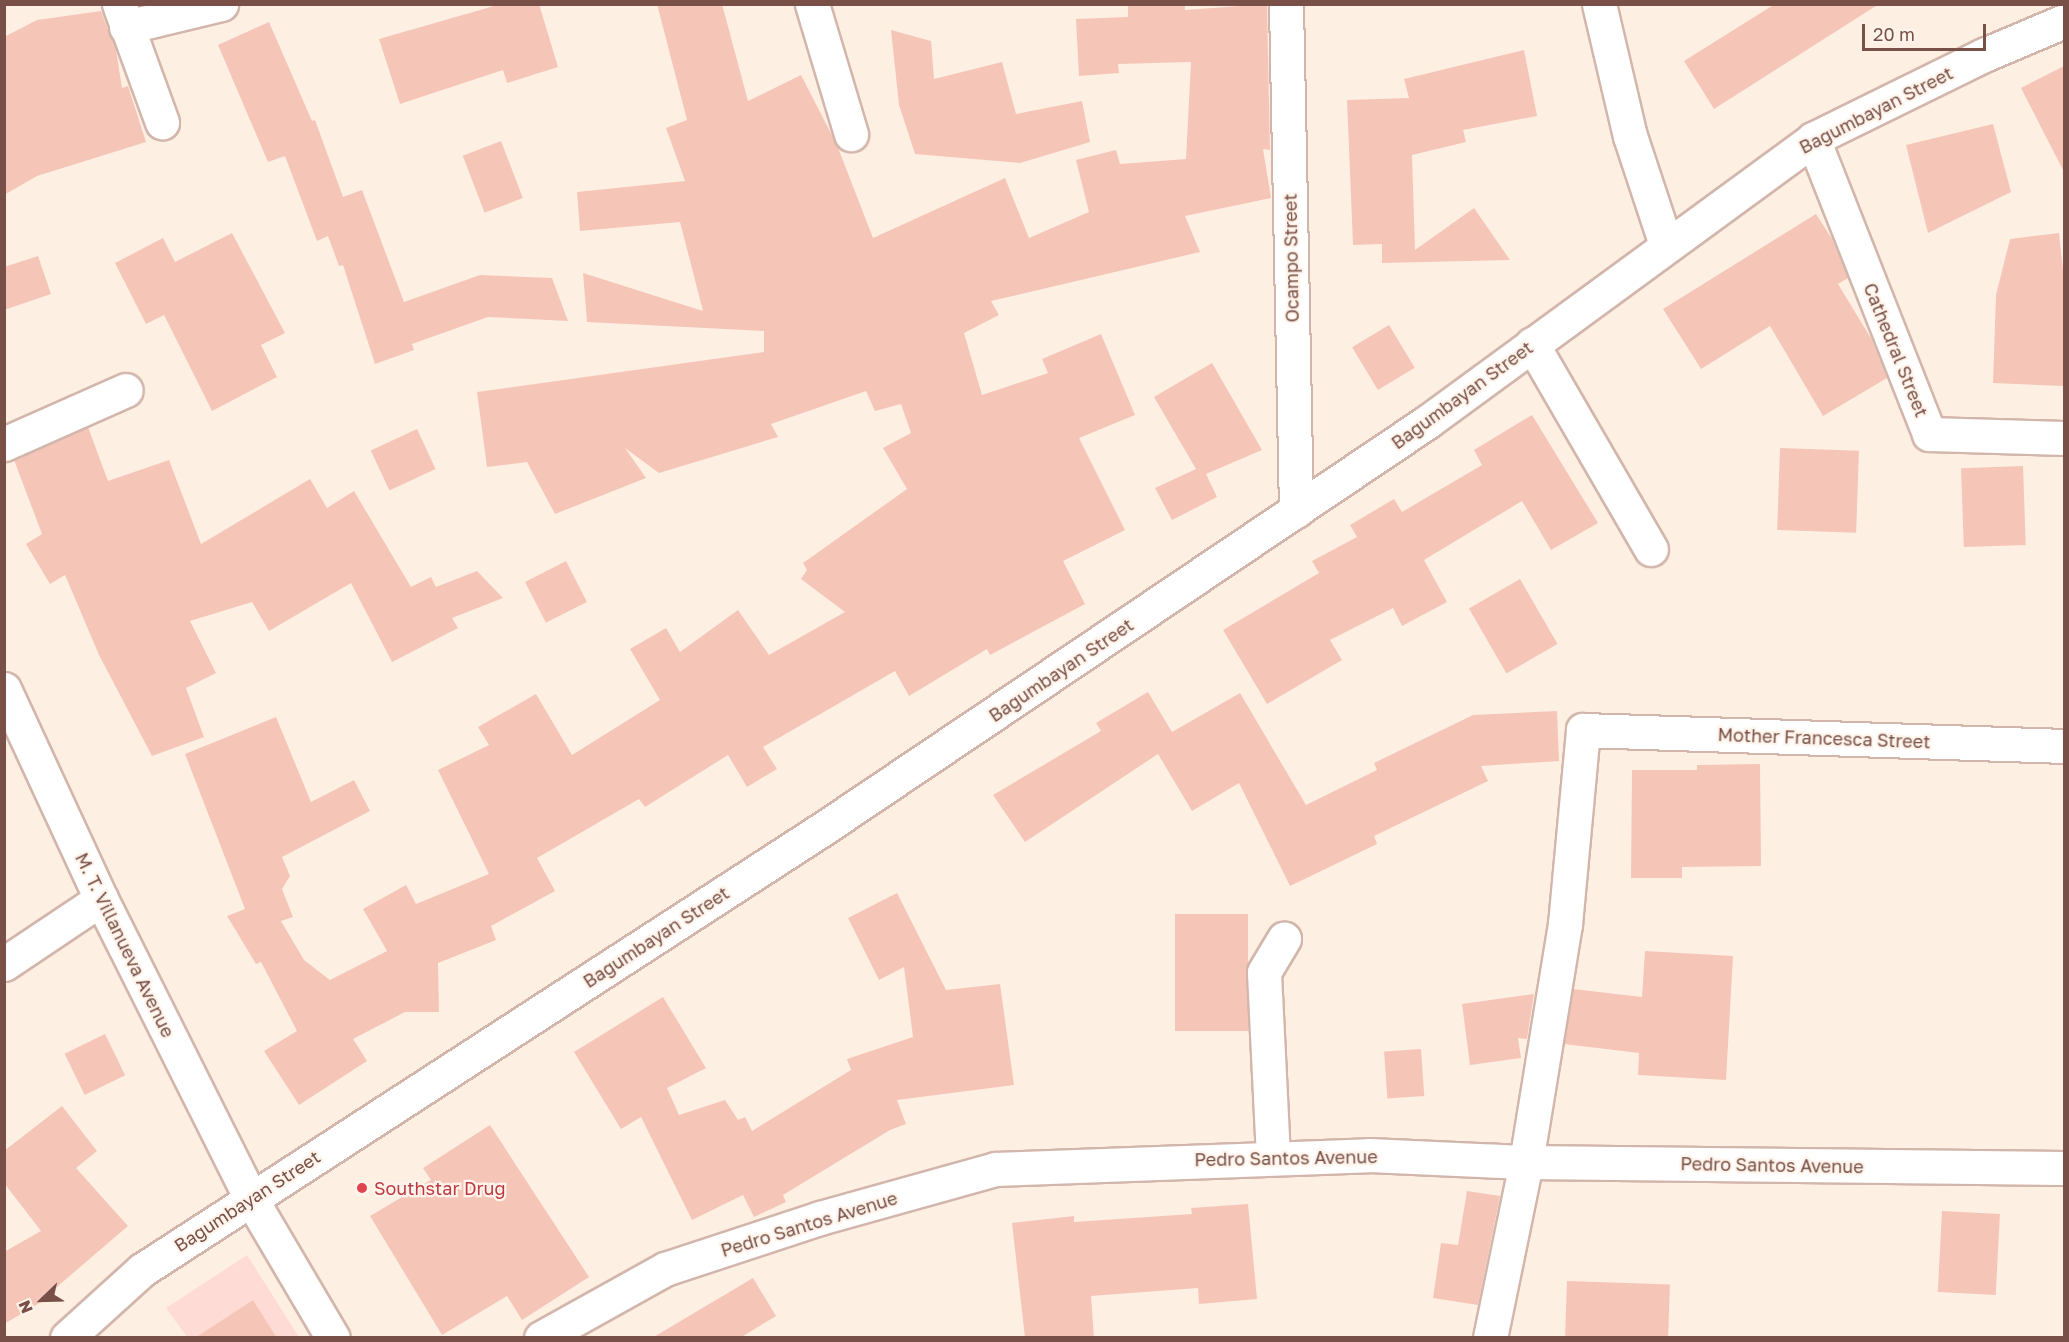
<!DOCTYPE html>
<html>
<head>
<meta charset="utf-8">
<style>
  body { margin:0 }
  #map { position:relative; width:2069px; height:1342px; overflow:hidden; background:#feefe3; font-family:"Golos Text",sans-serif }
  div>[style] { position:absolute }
  .commercial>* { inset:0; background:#ffdbd6 }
  .building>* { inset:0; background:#f5c6b8; transform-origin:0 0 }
  .roads { filter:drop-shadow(2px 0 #d2b6ab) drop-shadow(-2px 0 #d2b6ab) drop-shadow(0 2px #d2b6ab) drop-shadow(0 -2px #d2b6ab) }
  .minor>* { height:33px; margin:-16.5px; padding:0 16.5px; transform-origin:16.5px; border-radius:16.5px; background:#fff }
  .tertiary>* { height:33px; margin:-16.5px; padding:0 16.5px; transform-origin:16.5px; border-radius:16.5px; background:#fff }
  .secondary>* { height:33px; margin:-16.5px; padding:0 16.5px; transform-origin:16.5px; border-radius:16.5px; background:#fff }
  .dots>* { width:16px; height:16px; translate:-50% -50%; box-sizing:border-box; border:3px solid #fff4eb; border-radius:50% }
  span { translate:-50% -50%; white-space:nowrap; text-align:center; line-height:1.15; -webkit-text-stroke:4.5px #fff4eb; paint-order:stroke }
  .street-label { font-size:18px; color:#785047 }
  .health-label { font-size:18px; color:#be3a42 }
  .left { translate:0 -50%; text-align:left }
  .frame { position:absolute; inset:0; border:6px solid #785047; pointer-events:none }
  .north { position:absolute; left:12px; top:1270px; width:60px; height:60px; -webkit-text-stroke:4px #fff4eb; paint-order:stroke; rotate:247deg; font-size:16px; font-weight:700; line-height:24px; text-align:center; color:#785047 }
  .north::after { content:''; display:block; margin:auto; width:21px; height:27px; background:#785047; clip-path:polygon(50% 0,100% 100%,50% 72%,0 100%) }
  .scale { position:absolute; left:1862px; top:24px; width:124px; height:27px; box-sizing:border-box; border:3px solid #785047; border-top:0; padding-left:8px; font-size:18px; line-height:21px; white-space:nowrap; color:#785047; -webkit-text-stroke:4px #fff4eb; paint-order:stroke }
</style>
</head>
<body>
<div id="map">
  <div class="commercial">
    <i style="clip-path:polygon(247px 1255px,299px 1337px,187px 1337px,166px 1308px)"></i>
  </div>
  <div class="building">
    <i style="clip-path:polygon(501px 4px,539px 4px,558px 67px,507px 83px,503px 70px,400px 104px,379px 39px)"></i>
    <i style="clip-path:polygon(657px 4px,722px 4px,748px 101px,801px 75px,837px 145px,873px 238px,1005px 178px,1029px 238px,1089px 212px,1076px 160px,1116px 150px,1120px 164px,1186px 159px,1191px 62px,1118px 64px,1119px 73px,1079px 76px,1076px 19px,1128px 17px,1128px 4px,1185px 4px,1185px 10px,1267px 4px,1270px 150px,1263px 149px,1271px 198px,1185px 216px,1200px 252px,991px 301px,999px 315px,964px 333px,982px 395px,1048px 373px,1042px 359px,1101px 334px,1135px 415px,1079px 438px,1125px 530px,1063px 561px,1085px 604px,990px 655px,987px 649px,909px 696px,895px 671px,763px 747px,777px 769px,747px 787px,728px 755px,645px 807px,639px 799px,537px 858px,555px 891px,491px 926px,496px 940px,438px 963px,439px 1012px,405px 1012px,353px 1039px,367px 1061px,299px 1105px,264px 1051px,297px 1031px,261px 962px,256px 964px,227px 916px,245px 909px,185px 754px,276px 717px,311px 802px,354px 780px,370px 811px,282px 857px,290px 876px,282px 889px,293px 917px,281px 921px,304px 960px,330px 980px,387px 951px,363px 909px,406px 885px,416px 904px,489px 874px,438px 770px,489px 745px,478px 727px,536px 694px,572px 755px,660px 700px,630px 649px,666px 628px,680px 652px,738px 610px,769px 655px,845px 612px,801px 579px,807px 570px,803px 563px,907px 489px,883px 448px,911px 433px,901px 404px,875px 411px,866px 391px,771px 424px,778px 437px,659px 473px,625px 448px,646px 478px,555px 514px,527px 462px,487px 467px,477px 392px,764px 352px,764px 331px,587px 322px,583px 273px,703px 311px,680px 222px,580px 231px,577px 192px,685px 181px,666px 128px,687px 120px)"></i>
    <i style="clip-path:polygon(1775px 4px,1879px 4px,1714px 109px,1684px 61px)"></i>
    <i style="clip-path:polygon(101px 11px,116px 50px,122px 88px,128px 86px,146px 142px,37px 176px,4px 195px,4px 37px,37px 20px)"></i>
    <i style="clip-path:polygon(269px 22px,312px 121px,315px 120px,343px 197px,362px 190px,404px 302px,480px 275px,552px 278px,568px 321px,488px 317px,412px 344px,414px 350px,375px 364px,343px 265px,339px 266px,328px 236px,317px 241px,285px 156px,268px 162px,218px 45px)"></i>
    <i style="clip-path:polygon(891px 30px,931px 41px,934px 79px,1002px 62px,1016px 114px,1082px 101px,1090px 142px,1020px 163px,915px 154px,899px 105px)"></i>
    <i style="clip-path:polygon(1524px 50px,1537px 116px,1463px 130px,1466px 142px,1412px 155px,1415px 250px,1474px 208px,1510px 260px,1382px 263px,1382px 244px,1353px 245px,1347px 100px,1409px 98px,1404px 79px)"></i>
    <i style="clip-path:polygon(2064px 66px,2064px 172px,2021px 88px)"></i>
    <i style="clip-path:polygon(1993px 124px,2011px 192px,1928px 233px,1906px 145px)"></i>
    <i style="left:501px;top:141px;width:61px;height:41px;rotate:69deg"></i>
    <i style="clip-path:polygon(1816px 214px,1832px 239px,1848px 278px,1838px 284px,1872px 340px,1887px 378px,1823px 416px,1770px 326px,1701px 369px,1663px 309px)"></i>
    <i style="clip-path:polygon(232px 233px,285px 333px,261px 345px,277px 377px,212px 411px,164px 315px,146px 324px,115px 263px,163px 238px,175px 262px)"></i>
    <i style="clip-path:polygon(2059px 233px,2064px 280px,2064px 386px,1993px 383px,1996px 295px,2010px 239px)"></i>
    <i style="clip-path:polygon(38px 256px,51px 294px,4px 310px,4px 267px)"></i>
    <i style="left:1389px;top:325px;width:50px;height:43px;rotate:59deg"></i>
    <i style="clip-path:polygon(1212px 363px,1262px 450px,1206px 474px,1217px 497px,1172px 520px,1155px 488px,1196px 469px,1154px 397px)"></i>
    <i style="clip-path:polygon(1532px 415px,1598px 523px,1551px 550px,1522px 501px,1424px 560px,1447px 602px,1402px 626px,1393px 608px,1330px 640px,1342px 660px,1267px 704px,1223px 630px,1319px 573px,1312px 561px,1357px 537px,1350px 525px,1394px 499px,1402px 512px,1482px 465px,1474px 450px)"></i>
    <i style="clip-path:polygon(88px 427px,108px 481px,169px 460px,201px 544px,310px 479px,327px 508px,354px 491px,411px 587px,431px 577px,436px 587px,477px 571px,503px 598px,452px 618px,458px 628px,392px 662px,351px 583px,269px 631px,252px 602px,190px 621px,216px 673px,186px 688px,204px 737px,152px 756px,99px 655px,65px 575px,50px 584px,26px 544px,42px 534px,14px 460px)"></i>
    <i style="left:417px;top:429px;width:44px;height:51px;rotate:65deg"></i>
    <i style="left:1780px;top:448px;width:79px;height:82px;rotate:2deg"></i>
    <i style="left:2023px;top:466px;width:79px;height:62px;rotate:88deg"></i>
    <i style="left:566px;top:561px;width:46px;height:46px;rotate:63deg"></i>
    <i style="left:1520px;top:579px;width:75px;height:59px;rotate:60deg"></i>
    <i style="clip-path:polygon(1148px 692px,1172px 732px,1240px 693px,1306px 805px,1377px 770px,1374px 763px,1473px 715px,1557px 711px,1559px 761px,1481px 766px,1488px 781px,1374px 836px,1377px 844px,1290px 886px,1239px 783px,1192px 811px,1158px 754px,1025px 842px,993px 795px,1101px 731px,1096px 723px)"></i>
    <i style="clip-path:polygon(1760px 764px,1761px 866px,1682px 867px,1682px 878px,1631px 878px,1632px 770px,1697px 770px,1697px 765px)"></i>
    <i style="clip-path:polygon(897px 893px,946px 990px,1000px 984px,1014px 1085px,897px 1100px,906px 1124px,890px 1130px,783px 1195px,786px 1202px,754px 1217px,743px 1195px,692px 1220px,641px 1117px,621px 1129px,574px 1052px,663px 997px,706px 1068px,667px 1088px,679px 1115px,725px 1100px,738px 1120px,745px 1117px,752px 1131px,851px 1070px,847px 1059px,913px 1037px,904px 967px,879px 980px,848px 918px)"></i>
    <i style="left:1175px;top:914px;width:73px;height:117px"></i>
    <i style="clip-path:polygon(1645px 951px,1733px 956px,1726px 1080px,1638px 1075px,1639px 1053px,1564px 1044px,1573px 989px,1642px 997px)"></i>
    <i style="clip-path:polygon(1534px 994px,1527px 1039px,1518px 1038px,1521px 1058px,1470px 1065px,1462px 1004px)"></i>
    <i style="left:105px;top:1034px;width:46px;height:45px;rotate:64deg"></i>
    <i style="left:1421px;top:1049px;width:47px;height:37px;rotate:86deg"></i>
    <i style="clip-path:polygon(62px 1106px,97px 1151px,76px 1168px,128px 1226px,51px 1292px,53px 1295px,4px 1324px,4px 1252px,41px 1231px,4px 1183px,4px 1151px)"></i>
    <i style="clip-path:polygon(490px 1125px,589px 1277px,522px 1320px,507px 1296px,442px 1335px,370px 1216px,431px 1180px,423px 1168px)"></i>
    <i style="clip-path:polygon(1467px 1191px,1500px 1196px,1478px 1305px,1433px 1298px,1441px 1243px,1458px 1245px)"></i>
    <i style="clip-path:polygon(1248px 1204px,1257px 1299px,1199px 1304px,1198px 1288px,1091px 1296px,1094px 1338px,1025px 1338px,1012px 1223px,1074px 1216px,1074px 1222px,1192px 1214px,1191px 1208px)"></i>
    <i style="left:1942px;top:1211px;width:58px;height:81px;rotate:3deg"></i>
    <i style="clip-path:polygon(753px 1278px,776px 1316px,740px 1338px,652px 1338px)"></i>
    <i style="left:1567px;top:1281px;width:103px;height:57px;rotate:2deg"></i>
    <i style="clip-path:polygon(253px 1300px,277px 1338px,195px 1338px)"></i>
  </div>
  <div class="roads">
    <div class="minor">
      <i style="left:119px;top:4px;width:126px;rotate:70deg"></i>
      <i style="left:812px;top:4px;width:136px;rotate:73.3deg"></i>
      <i style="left:1286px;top:4px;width:507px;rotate:88.87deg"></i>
      <i style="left:1599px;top:4px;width:136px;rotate:76.8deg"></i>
      <i style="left:1630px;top:136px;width:115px;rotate:71.7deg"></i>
      <i style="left:126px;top:27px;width:98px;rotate:-13.6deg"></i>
      <i style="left:1813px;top:139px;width:317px;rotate:68.5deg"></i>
      <i style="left:1929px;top:434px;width:135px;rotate:1.7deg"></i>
      <i style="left:1532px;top:344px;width:237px;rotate:59.9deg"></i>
      <i style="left:4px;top:444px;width:133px;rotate:-23.9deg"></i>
      <i style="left:4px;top:964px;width:117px;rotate:-33.8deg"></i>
      <i style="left:1273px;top:1157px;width:185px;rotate:-92.8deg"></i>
      <i style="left:1264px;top:972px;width:39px;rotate:-59deg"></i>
      <i style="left:541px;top:1338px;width:142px;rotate:-29.1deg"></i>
      <i style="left:665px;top:1269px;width:163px;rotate:-18.2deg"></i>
      <i style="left:820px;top:1218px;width:182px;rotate:-15.6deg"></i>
      <i style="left:995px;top:1169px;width:374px;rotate:-2.1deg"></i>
      <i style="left:1369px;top:1155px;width:157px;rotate:2.6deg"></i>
      <i style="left:1526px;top:1162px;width:538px;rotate:0.64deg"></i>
      <i style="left:1490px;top:1338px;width:180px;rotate:-78.4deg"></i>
      <i style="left:1526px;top:1162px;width:241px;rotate:-80.7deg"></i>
      <i style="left:1565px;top:924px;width:195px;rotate:-84.7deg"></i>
      <i style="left:1583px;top:730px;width:481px;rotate:1.9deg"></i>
    </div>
    <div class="tertiary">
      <i style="left:251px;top:1199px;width:161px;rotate:59.5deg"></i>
    </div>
    <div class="secondary">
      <i style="left:4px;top:689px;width:231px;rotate:65.2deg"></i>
      <i style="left:101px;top:899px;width:335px;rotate:63.4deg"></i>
      <i style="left:67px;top:1338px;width:101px;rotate:-42.2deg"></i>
      <i style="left:142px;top:1270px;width:813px;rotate:-32.95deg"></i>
      <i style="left:824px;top:828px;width:727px;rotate:-33.95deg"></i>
      <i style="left:1427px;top:422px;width:479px;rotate:-36.2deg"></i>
      <i style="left:1813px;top:139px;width:191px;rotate:-26.2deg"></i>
      <i style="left:1984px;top:55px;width:87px;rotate:-23deg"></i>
    </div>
  </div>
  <div class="dots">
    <i style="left:362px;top:1188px;background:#e0444e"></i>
  </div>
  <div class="street-label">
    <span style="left:1876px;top:110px;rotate:-27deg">Bagumbayan Street</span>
    <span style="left:1291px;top:258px;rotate:-91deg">Ocampo Street</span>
    <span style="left:1896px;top:350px;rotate:68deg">Cathedral Street</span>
    <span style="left:1462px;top:395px;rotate:-36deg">Bagumbayan Street</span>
    <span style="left:1061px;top:670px;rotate:-34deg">Bagumbayan Street</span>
    <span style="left:1824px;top:738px;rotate:2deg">Mother Francesca Street</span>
    <span style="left:656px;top:937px;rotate:-33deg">Bagumbayan Street</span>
    <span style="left:125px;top:945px;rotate:64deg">M. T. Villanueva Avenue</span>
    <span style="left:1286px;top:1158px;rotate:-1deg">Pedro Santos Avenue</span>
    <span style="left:1772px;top:1165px;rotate:1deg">Pedro Santos Avenue</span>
    <span style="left:247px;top:1201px;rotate:-33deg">Bagumbayan Street</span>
    <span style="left:809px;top:1224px;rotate:-17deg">Pedro Santos Avenue</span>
  </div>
  <div class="health-label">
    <span class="left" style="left:374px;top:1188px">Southstar Drug</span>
  </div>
  <div class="frame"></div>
  <div class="north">N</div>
  <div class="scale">20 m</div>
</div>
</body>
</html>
